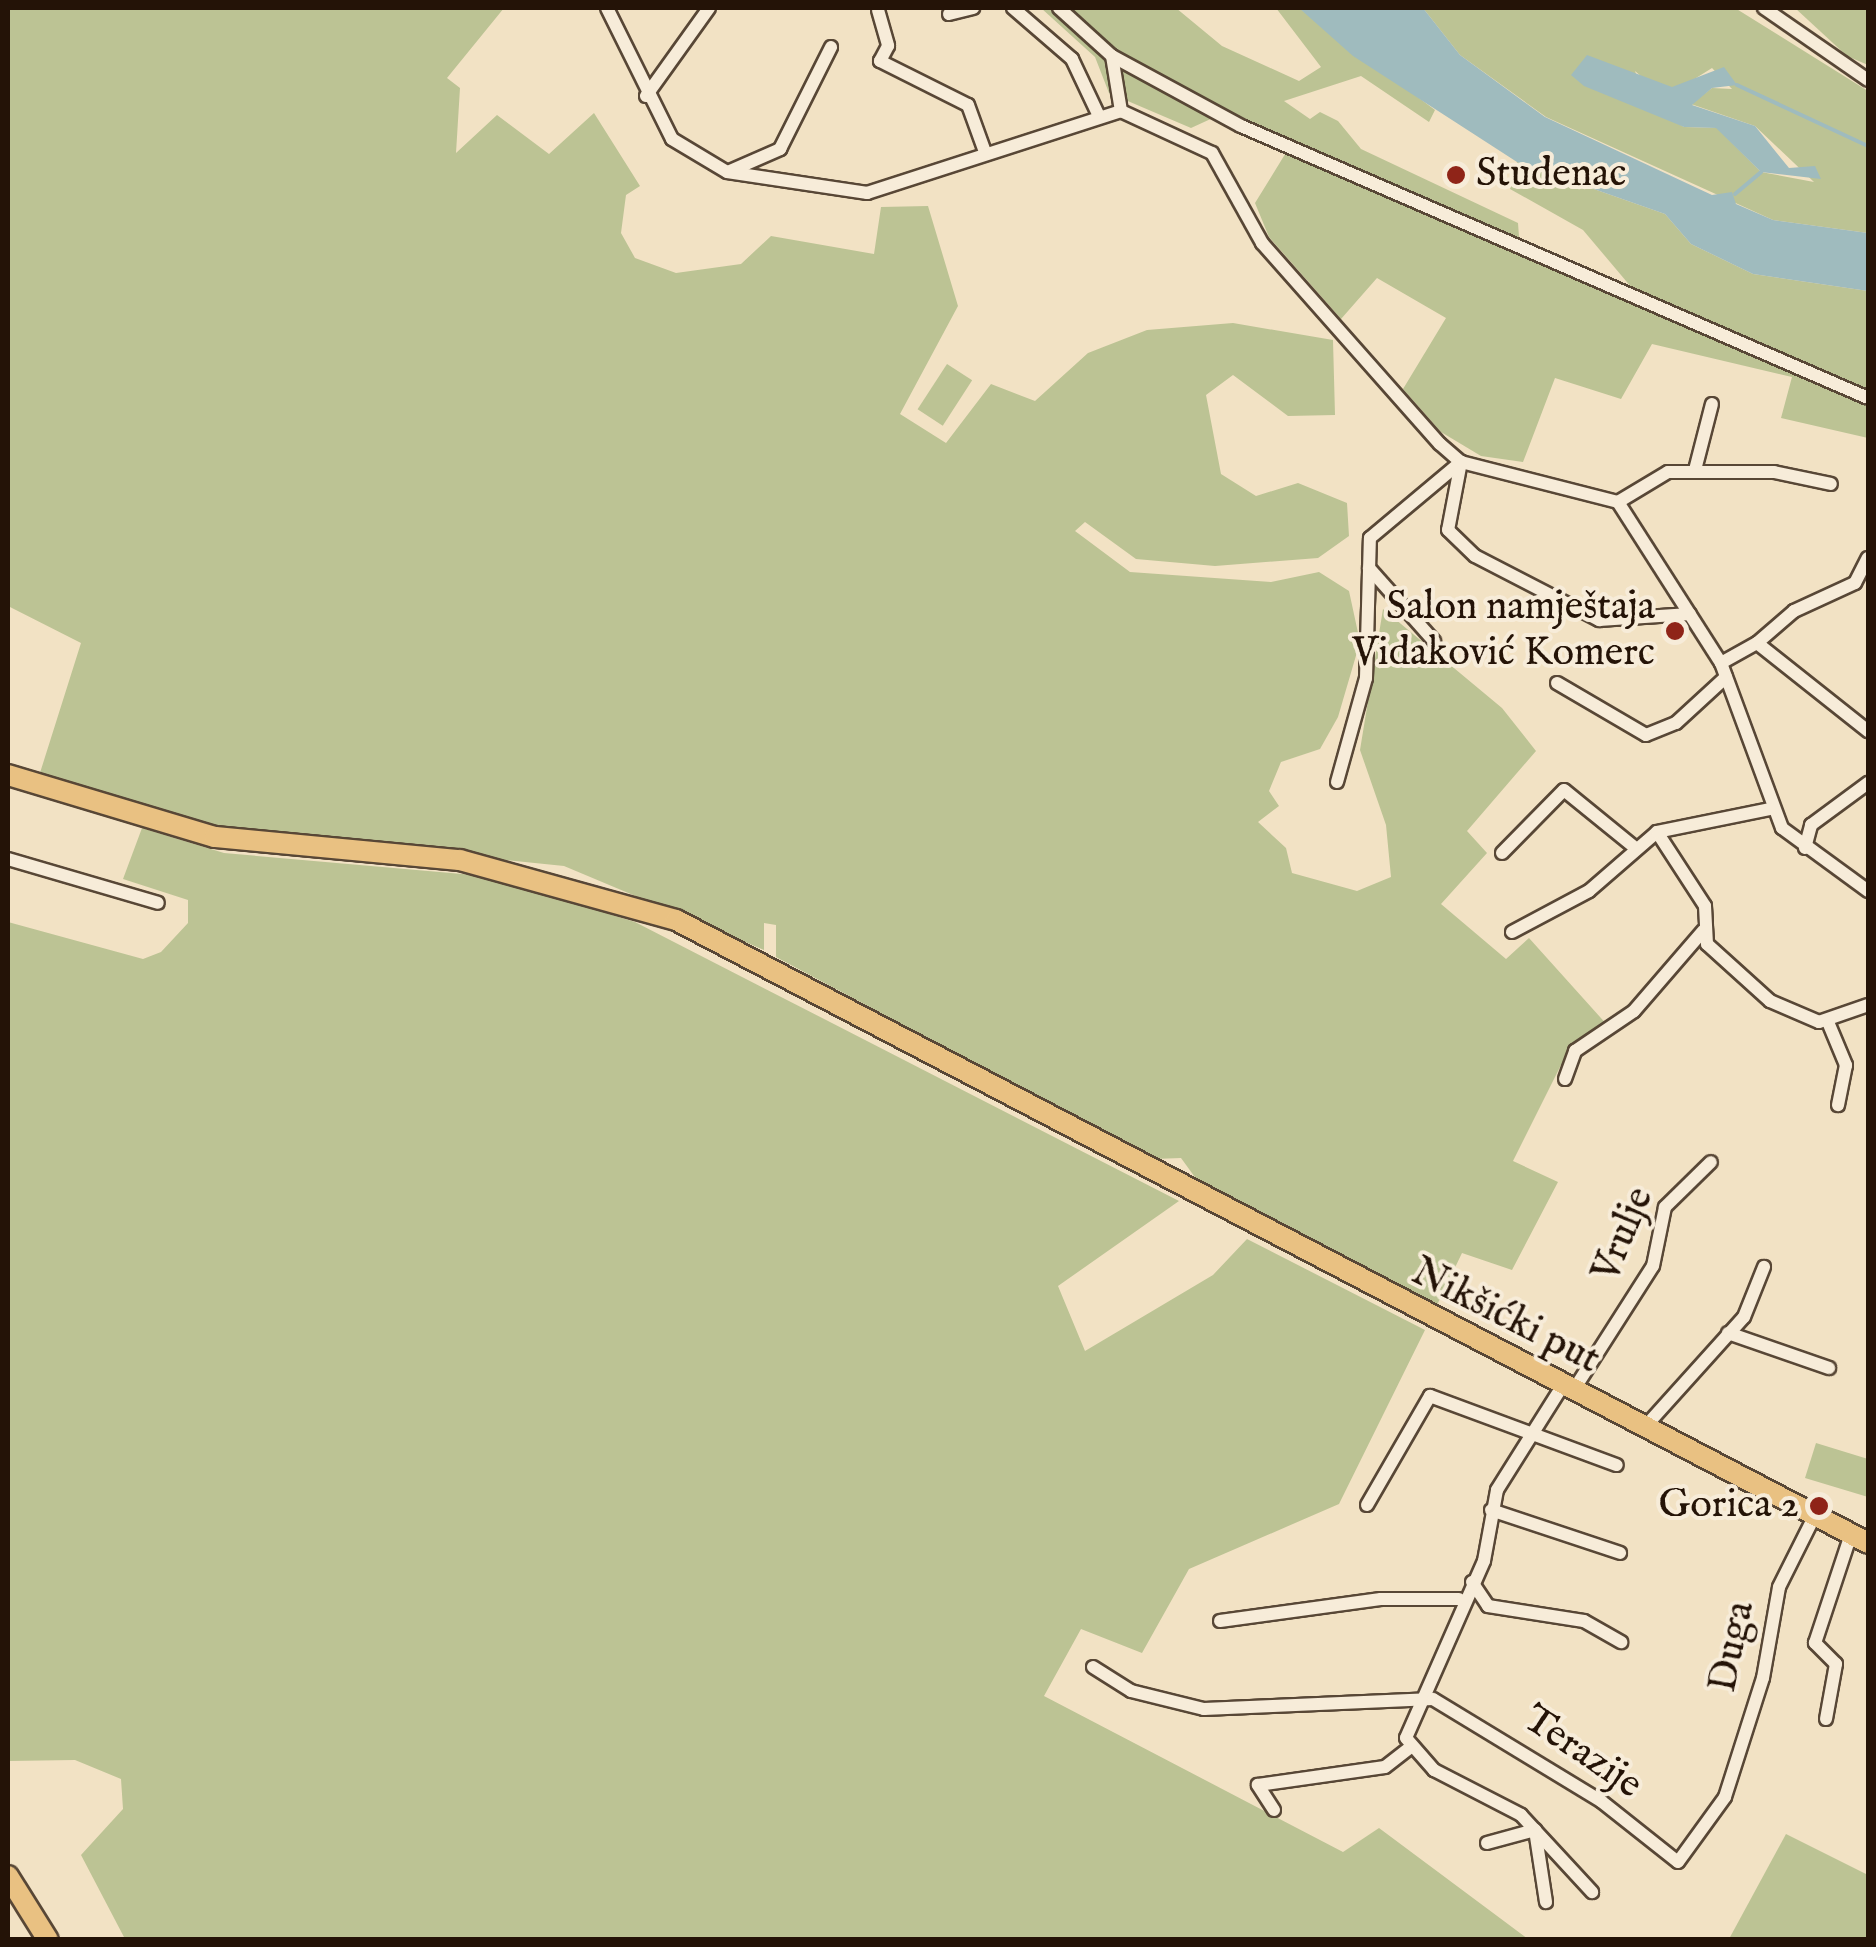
<!DOCTYPE html>
<html>
<head>
<meta charset="utf-8">
<style>
  body { margin:0 }
  #map { position:relative; width:1876px; height:1947px; overflow:hidden; background:#f2e2c4; font-family:"IM FELL English",serif }
  div>[style] { position:absolute }
  .green>* { inset:0; background:#bcc394; transform-origin:0 0 }
  .water>* { inset:0; background:#9fbbbe }
  .stream>* { height:4px; margin:-2px; padding:0 2px; transform-origin:2px; border-radius:2px; background:#9fbbbe }
  .roads { filter:drop-shadow(2px 0 #584736) drop-shadow(-2px 0 #584736) drop-shadow(0 2px #584736) drop-shadow(0 -2px #584736) }
  .street>* { height:12px; margin:-6px; padding:0 6px; transform-origin:6px; border-radius:6px; background:#f7ecd9 }
  .primary>* { height:20px; margin:-10px; padding:0 10px; transform-origin:10px; border-radius:10px; background:#e9c182 }
  .dots>* { width:28px; height:28px; translate:-50% -50%; box-sizing:border-box; border:5px solid #f7ecd9; border-radius:50% }
  span { translate:-50% -50%; white-space:nowrap; text-align:center; line-height:1.15; -webkit-text-stroke:8px #f7ecd9; paint-order:stroke }
  .poi-label { font-size:40px; color:#241307 }
  .left { translate:0 -50%; text-align:left }
  .right { translate:-100% -50%; text-align:right }
  .street-label { font-size:40px; color:#241307 }
  .frame { position:absolute; inset:0; border:10px solid #241307; pointer-events:none }
</style>
</head>
<body>
<div id="map">
  <div class="green">
    <i style="clip-path:polygon(8px 8px,504px 8px,447px 78px,460px 88px,456px 153px,497px 115px,549px 154px,594px 113px,640px 186px,626px 195px,621px 233px,635px 258px,676px 273px,741px 264px,771px 236px,874px 254px,881px 207px,928px 206px,958px 306px,900px 414px,946px 443px,991px 384px,1035px 401px,1088px 353px,1147px 330px,1233px 323px,1333px 340px,1335px 415px,1288px 416px,1233px 375px,1206px 395px,1221px 474px,1256px 496px,1298px 483px,1347px 503px,1349px 536px,1318px 558px,1215px 566px,1136px 559px,1085px 522px,1075px 531px,1130px 572px,1271px 582px,1319px 572px,1349px 591px,1360px 642px,1338px 717px,1320px 749px,1281px 762px,1269px 791px,1279px 806px,1258px 822px,1286px 848px,1292px 873px,1357px 891px,1391px 877px,1386px 825px,1360px 750px,1383px 609px,1502px 708px,1536px 751px,1467px 831px,1487px 853px,1441px 904px,1506px 959px,1529px 938px,1609px 1027px,1575px 1051px,1569px 1068px,1561px 1065px,1513px 1161px,1558px 1182px,1512px 1270px,1462px 1253px,1437px 1305px,1399px 1291px,1197px 1180px,1181px 1158px,1154px 1159px,776px 957px,776px 925px,764px 923px,764px 950px,564px 866px,241px 833px,39px 776px,81px 643px,8px 606px)"></i>
    <i style="clip-path:polygon(1041px 8px,1176px 8px,1222px 46px,1299px 81px,1321px 67px,1276px 8px,1299px 8px,1435px 110px,1429px 122px,1361px 76px,1284px 101px,1310px 119px,1320px 112px,1338px 121px,1361px 149px,1518px 223px,1520px 250px,1868px 405px,1868px 438px,1781px 418px,1792px 377px,1652px 344px,1621px 399px,1555px 378px,1523px 462px,1481px 456px,1441px 432px,1403px 389px,1446px 318px,1377px 278px,1341px 319px,1269px 237px,1255px 203px,1287px 151px,1215px 117px,1191px 128px,1109px 93px,1095px 57px)"></i>
    <i style="clip-path:polygon(evenodd,1423px 8px,1735px 8px,1868px 91px,1868px 233px,1773px 220px,1546px 117px,1460px 55px,1423px 8px,1712px 68px,1732px 89px,1712px 88px,1691px 104px,1755px 126px,1814px 182px,1761px 172px,1717px 128px,1684px 127px,1648px 106px,1635px 71px,1651px 85px,1680px 88px,1712px 68px)"></i>
    <i style="clip-path:polygon(1795px 8px,1868px 8px,1868px 65px,1847px 56px)"></i>
    <i style="clip-path:polygon(1517px 162px,1665px 214px,1691px 244px,1753px 274px,1868px 291px,1868px 398px,1637px 294px,1583px 230px,1510px 189px)"></i>
    <i style="left:947px;top:364px;width:30px;height:54px;rotate:33deg"></i>
    <i style="clip-path:polygon(142px 828px,224px 853px,485px 876px,635px 922px,1179px 1201px,1058px 1286px,1085px 1351px,1213px 1275px,1247px 1239px,1425px 1330px,1339px 1504px,1189px 1569px,1142px 1653px,1081px 1629px,1044px 1696px,1343px 1852px,1379px 1828px,1528px 1939px,125px 1939px,81px 1855px,123px 1809px,121px 1779px,75px 1760px,8px 1761px,8px 922px,143px 959px,161px 952px,188px 923px,188px 900px,123px 879px)"></i>
    <i style="clip-path:polygon(1816px 1443px,1868px 1459px,1868px 1497px,1805px 1478px)"></i>
    <i style="clip-path:polygon(1786px 1834px,1868px 1875px,1868px 1939px,1729px 1939px)"></i>
  </div>
  <div class="water">
    <i style="clip-path:polygon(1299px 8px,1423px 8px,1460px 55px,1545px 117px,1712px 195px,1732px 192px,1736px 204px,1773px 220px,1868px 233px,1868px 291px,1753px 274px,1691px 244px,1665px 214px,1517px 162px,1353px 56px)"></i>
    <i style="clip-path:polygon(1587px 55px,1672px 87px,1724px 67px,1737px 85px,1712px 88px,1692px 105px,1755px 126px,1789px 168px,1815px 166px,1821px 179px,1761px 172px,1716px 128px,1684px 127px,1584px 86px,1571px 75px)"></i>
  </div>
  <div class="stream">
    <i style="left:1737px;top:85px;width:145px;rotate:25deg"></i>
    <i style="left:1735px;top:194px;width:34px;rotate:-40deg"></i>
  </div>
  <div class="roads">
    <div class="street">
      <i style="left:607px;top:8px;width:146px;rotate:63.6deg"></i>
      <i style="left:672px;top:139px;width:64px;rotate:31deg"></i>
      <i style="left:727px;top:172px;width:142px;rotate:8.5deg"></i>
      <i style="left:867px;top:193px;width:267px;rotate:-17.9deg"></i>
      <i style="left:1121px;top:111px;width:100px;rotate:24.8deg"></i>
      <i style="left:1212px;top:153px;width:103px;rotate:60.9deg"></i>
      <i style="left:1262px;top:243px;width:268px;rotate:48.5deg"></i>
      <i style="left:1440px;top:444px;width:28px;rotate:41deg"></i>
      <i style="left:1461px;top:462px;width:162px;rotate:14.3deg"></i>
      <i style="left:1618px;top:502px;width:191px;rotate:57.4deg"></i>
      <i style="left:1721px;top:663px;width:176px;rotate:69.7deg"></i>
      <i style="left:1782px;top:828px;width:107px;rotate:36.2deg"></i>
      <i style="left:1013px;top:8px;width:78px;rotate:40.8deg"></i>
      <i style="left:1072px;top:59px;width:63px;rotate:64.7deg"></i>
      <i style="left:1059px;top:8px;width:72px;rotate:42.2deg"></i>
      <i style="left:1112px;top:56px;width:56px;rotate:80.7deg"></i>
      <i style="left:1764px;top:8px;width:126px;rotate:34.7deg"></i>
      <i style="left:878px;top:10px;width:37px;rotate:74deg"></i>
      <i style="left:888px;top:46px;width:17px;rotate:118deg"></i>
      <i style="left:880px;top:61px;width:98px;rotate:26.6deg"></i>
      <i style="left:968px;top:105px;width:50px;rotate:70.1deg"></i>
      <i style="left:949px;top:14px;width:25px;rotate:-14deg"></i>
      <i style="left:1112px;top:56px;width:147px;rotate:28.5deg"></i>
      <i style="left:1241px;top:126px;width:683px;rotate:23.45deg"></i>
      <i style="left:646px;top:96px;width:108px;rotate:-54.4deg"></i>
      <i style="left:730px;top:171px;width:55px;rotate:-23.7deg"></i>
      <i style="left:780px;top:149px;width:114px;rotate:-63.4deg"></i>
      <i style="left:1695px;top:470px;width:68px;rotate:-75.6deg"></i>
      <i style="left:1618px;top:502px;width:58px;rotate:-31deg"></i>
      <i style="left:1668px;top:472px;width:106px"></i>
      <i style="left:1774px;top:472px;width:58px;rotate:11.9deg"></i>
      <i style="left:1369px;top:568px;width:98px;rotate:48.3deg"></i>
      <i style="left:1757px;top:643px;width:49px;rotate:-40.9deg"></i>
      <i style="left:1794px;top:611px;width:67px;rotate:-24.7deg"></i>
      <i style="left:1855px;top:583px;width:28px;rotate:-63deg"></i>
      <i style="left:1721px;top:663px;width:41px;rotate:-29.1deg"></i>
      <i style="left:1757px;top:643px;width:142px;rotate:38.4deg"></i>
      <i style="left:1557px;top:683px;width:103px;rotate:30.3deg"></i>
      <i style="left:1646px;top:735px;width:32px;rotate:-22deg"></i>
      <i style="left:1676px;top:723px;width:68px;rotate:-42.6deg"></i>
      <i style="left:1337px;top:782px;width:108px;rotate:-74.4deg"></i>
      <i style="left:1366px;top:678px;width:140px;rotate:-88.4deg"></i>
      <i style="left:1370px;top:538px;width:119px;rotate:-39.9deg"></i>
      <i style="left:1461px;top:462px;width:69px;rotate:100.8deg"></i>
      <i style="left:1448px;top:530px;width:37px;rotate:44deg"></i>
      <i style="left:1475px;top:556px;width:140px;rotate:27.3deg"></i>
      <i style="left:1599px;top:620px;width:91px;rotate:-3.8deg"></i>
      <i style="left:1657px;top:832px;width:88px;rotate:57deg"></i>
      <i style="left:1705px;top:906px;width:38px;rotate:87deg"></i>
      <i style="left:1707px;top:944px;width:85px;rotate:42.1deg"></i>
      <i style="left:1770px;top:1001px;width:53px;rotate:23.2deg"></i>
      <i style="left:1819px;top:1022px;width:52px;rotate:-19.1deg"></i>
      <i style="left:1805px;top:848px;width:24px;rotate:-75deg"></i>
      <i style="left:1811px;top:825px;width:71px;rotate:-36.4deg"></i>
      <i style="left:1502px;top:853px;width:88px;rotate:-45.5deg"></i>
      <i style="left:1564px;top:790px;width:89px;rotate:39.1deg"></i>
      <i style="left:8px;top:859px;width:156px;rotate:16.3deg"></i>
      <i style="left:1512px;top:932px;width:87px;rotate:-28deg"></i>
      <i style="left:1589px;top:891px;width:90px;rotate:-40.9deg"></i>
      <i style="left:1657px;top:832px;width:115px;rotate:-11.5deg"></i>
      <i style="left:1828px;top:1022px;width:47px;rotate:67.3deg"></i>
      <i style="left:1846px;top:1065px;width:41px;rotate:101.3deg"></i>
      <i style="left:1565px;top:1079px;width:30px;rotate:-70deg"></i>
      <i style="left:1575px;top:1051px;width:71px;rotate:-34.1deg"></i>
      <i style="left:1634px;top:1011px;width:106px;rotate:-49.2deg"></i>
      <i style="left:1728px;top:1333px;width:107px;rotate:19.1deg"></i>
      <i style="left:1563px;top:1385px;width:124px;rotate:122.2deg"></i>
      <i style="left:1497px;top:1490px;width:72px;rotate:100.4deg"></i>
      <i style="left:1484px;top:1561px;width:193px;rotate:113.8deg"></i>
      <i style="left:1406px;top:1738px;width:43px;rotate:48.8deg"></i>
      <i style="left:1434px;top:1770px;width:98px;rotate:27.3deg"></i>
      <i style="left:1521px;top:1815px;width:105px;rotate:47.3deg"></i>
      <i style="left:1573px;top:1391px;width:148px;rotate:-57.4deg"></i>
      <i style="left:1653px;top:1266px;width:60px;rotate:-78.5deg"></i>
      <i style="left:1665px;top:1207px;width:64px;rotate:-44.4deg"></i>
      <i style="left:1644px;top:1428px;width:149px;rotate:-48deg"></i>
      <i style="left:1744px;top:1317px;width:54px;rotate:-68.2deg"></i>
      <i style="left:1367px;top:1505px;width:126px;rotate:-60deg"></i>
      <i style="left:1430px;top:1396px;width:199px;rotate:20.3deg"></i>
      <i style="left:1491px;top:1510px;width:136px;rotate:18.4deg"></i>
      <i style="left:1472px;top:1582px;width:29px;rotate:56deg"></i>
      <i style="left:1488px;top:1606px;width:97px;rotate:8.9deg"></i>
      <i style="left:1584px;top:1621px;width:43px;rotate:29.6deg"></i>
      <i style="left:1220px;top:1621px;width:162px;rotate:-7.8deg"></i>
      <i style="left:1381px;top:1599px;width:78px"></i>
      <i style="left:1093px;top:1667px;width:45px;rotate:32.3deg"></i>
      <i style="left:1131px;top:1691px;width:75px;rotate:13.9deg"></i>
      <i style="left:1204px;top:1709px;width:229px;rotate:-2.5deg"></i>
      <i style="left:1433px;top:1699px;width:197px;rotate:31.3deg"></i>
      <i style="left:1601px;top:1801px;width:98px;rotate:38.4deg"></i>
      <i style="left:1678px;top:1862px;width:80px;rotate:-54.1deg"></i>
      <i style="left:1725px;top:1797px;width:125px;rotate:-72.3deg"></i>
      <i style="left:1763px;top:1678px;width:92px;rotate:-80deg"></i>
      <i style="left:1779px;top:1587px;width:80px;rotate:-63.4deg"></i>
      <i style="left:1826px;top:1719px;width:56px;rotate:-79.7deg"></i>
      <i style="left:1836px;top:1664px;width:30px;rotate:-135deg"></i>
      <i style="left:1815px;top:1643px;width:115px;rotate:-71.7deg"></i>
      <i style="left:1274px;top:1810px;width:30px;rotate:-123deg"></i>
      <i style="left:1258px;top:1785px;width:128px;rotate:-8.1deg"></i>
      <i style="left:1385px;top:1767px;width:31px;rotate:-38deg"></i>
      <i style="left:1535px;top:1830px;width:73px;rotate:81.3deg"></i>
      <i style="left:1487px;top:1843px;width:50px;rotate:-15.2deg"></i>
    </div>
    <div class="primary">
      <i style="left:8px;top:775px;width:216px;rotate:16.7deg"></i>
      <i style="left:215px;top:837px;width:246px;rotate:5.4deg"></i>
      <i style="left:460px;top:860px;width:224px;rotate:15.5deg"></i>
      <i style="left:676px;top:920px;width:1345px;rotate:27.59deg"></i>
      <i style="left:8px;top:1876px;width:75px;rotate:58deg"></i>
    </div>
  </div>
  <div class="dots">
    <i style="left:1456px;top:175px;background:#8f2418"></i>
    <i style="left:1675px;top:631px;background:#8f2418"></i>
    <i style="left:1819px;top:1506px;background:#8f2418"></i>
  </div>
  <div class="poi-label">
    <span class="left" style="left:1476px;top:175px">Studenac</span>
    <span class="right" style="left:1655px;top:631px">Salon namještaja<br>Vidaković Komerc</span>
    <span class="right" style="left:1799px;top:1506px">Gorica 2</span>
  </div>
  <div class="street-label">
    <span style="left:1624px;top:1235px;rotate:-67deg">Vrulje</span>
    <span style="left:1505px;top:1317px;rotate:27deg">Nikšićki put</span>
    <span style="left:1733px;top:1647px;rotate:-78deg">Duga</span>
    <span style="left:1582px;top:1753px;rotate:34deg">Terazije</span>
  </div>
  <div class="frame"></div>
</div>
</body>
</html>
